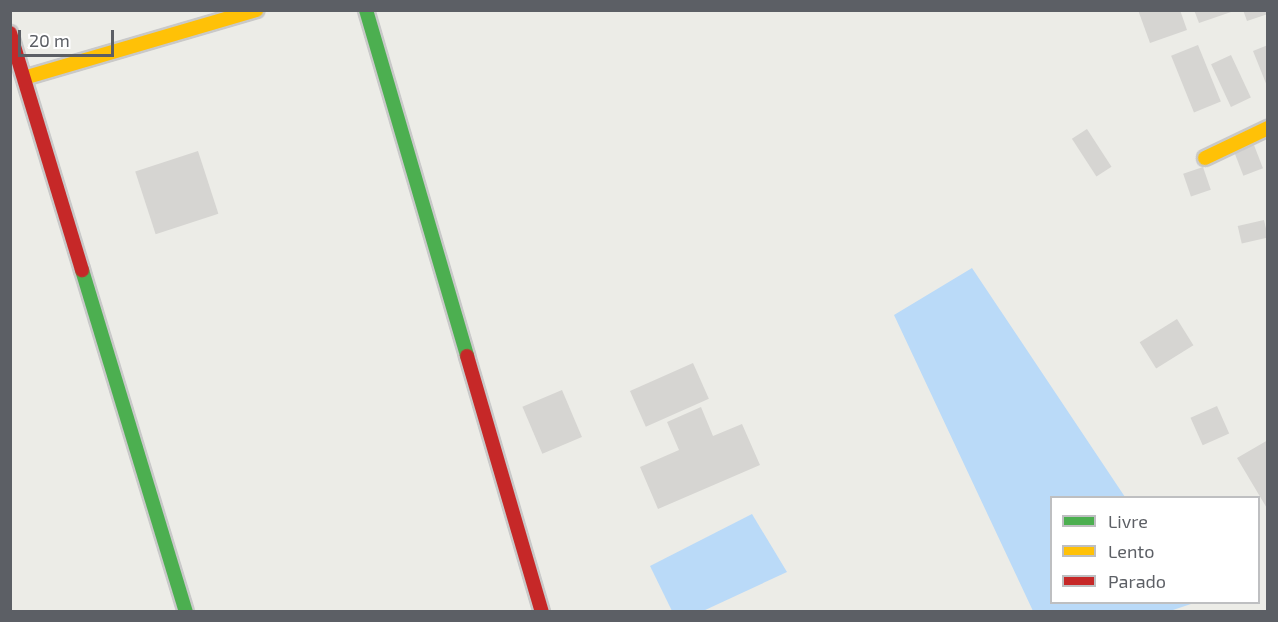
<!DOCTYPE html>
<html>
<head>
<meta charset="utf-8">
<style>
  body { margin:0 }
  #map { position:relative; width:1278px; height:622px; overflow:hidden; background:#ecece7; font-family:"Exo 2",sans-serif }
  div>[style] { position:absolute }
  .water>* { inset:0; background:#badaf8 }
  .building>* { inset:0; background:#d6d5d2; transform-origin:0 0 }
  .roads { filter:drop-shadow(2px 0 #c9c9c9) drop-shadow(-2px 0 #c9c9c9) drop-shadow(0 2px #c9c9c9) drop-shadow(0 -2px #c9c9c9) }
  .fast>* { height:14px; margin:-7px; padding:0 7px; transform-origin:7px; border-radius:7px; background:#4caf50 }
  .slow>* { height:14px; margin:-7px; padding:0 7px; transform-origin:7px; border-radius:7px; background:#ffc107 }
  .jam>* { height:14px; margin:-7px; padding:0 7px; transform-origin:7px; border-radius:7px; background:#c62828 }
  span { translate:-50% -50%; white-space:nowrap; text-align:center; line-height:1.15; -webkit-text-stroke:4.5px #fff; paint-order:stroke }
  .frame { position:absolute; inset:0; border:12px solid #5c5f65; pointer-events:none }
  .legend { position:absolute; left:1050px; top:496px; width:210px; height:108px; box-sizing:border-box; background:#fff; border:2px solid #bebfc1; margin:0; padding:8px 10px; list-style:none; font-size:18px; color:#5c5f65 }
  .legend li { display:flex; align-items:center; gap:12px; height:30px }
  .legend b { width:30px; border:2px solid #bebfc1 }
  .scale { position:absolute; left:18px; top:30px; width:96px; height:27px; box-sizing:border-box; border:3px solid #5c5f65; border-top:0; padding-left:8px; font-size:18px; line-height:21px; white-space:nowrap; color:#5c5f65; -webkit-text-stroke:4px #fff; paint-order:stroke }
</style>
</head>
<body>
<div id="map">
  <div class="water">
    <i style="clip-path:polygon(972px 268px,1125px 497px,1052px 498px,1052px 602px,1194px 603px,1170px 611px,1033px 611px,894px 315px)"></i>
    <i style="clip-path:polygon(752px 514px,787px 572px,703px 611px,672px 611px,650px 566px)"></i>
  </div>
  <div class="building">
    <i style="clip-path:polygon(1138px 10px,1180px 10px,1187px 30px,1150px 43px)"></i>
    <i style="clip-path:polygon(1194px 10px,1234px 10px,1234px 11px,1199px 23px)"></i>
    <i style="clip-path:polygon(1243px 10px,1268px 10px,1268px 14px,1247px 21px)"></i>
    <i style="left:1198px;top:45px;width:61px;height:29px;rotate:68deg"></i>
    <i style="clip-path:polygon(1268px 45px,1268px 86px,1267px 86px,1253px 51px)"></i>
    <i style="left:1231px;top:55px;width:47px;height:22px;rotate:65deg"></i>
    <i style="left:1087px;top:129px;width:45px;height:18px;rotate:57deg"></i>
    <i style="left:1254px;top:145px;width:25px;height:21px;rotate:69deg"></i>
    <i style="left:198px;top:151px;width:66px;height:66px;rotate:72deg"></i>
    <i style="left:1203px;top:167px;width:24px;height:21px;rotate:71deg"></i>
    <i style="left:1264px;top:220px;width:18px;height:27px;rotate:77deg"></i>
    <i style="left:1177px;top:319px;width:31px;height:44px;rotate:58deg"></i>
    <i style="left:693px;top:363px;width:39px;height:69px;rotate:66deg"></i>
    <i style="left:562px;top:390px;width:51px;height:43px;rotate:67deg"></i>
    <i style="left:1217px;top:406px;width:30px;height:29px;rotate:66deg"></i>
    <i style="clip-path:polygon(701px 407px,713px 436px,742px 424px,760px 465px,658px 509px,640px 467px,679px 450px,667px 422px)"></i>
    <i style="clip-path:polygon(1268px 440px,1268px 510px,1237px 458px)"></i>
  </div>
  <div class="roads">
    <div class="fast">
      <i style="left:366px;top:10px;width:360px;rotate:73.7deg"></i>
      <i style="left:82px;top:270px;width:357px;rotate:73.1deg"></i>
    </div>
    <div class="slow">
      <i style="left:27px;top:77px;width:239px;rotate:-16.3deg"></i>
      <i style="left:1205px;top:158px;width:70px;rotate:-25.5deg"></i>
    </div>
    <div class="jam">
      <i style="left:10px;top:33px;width:248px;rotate:73.1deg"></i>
      <i style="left:467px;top:356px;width:267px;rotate:73.7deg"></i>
    </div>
  </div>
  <div class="frame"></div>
  <ul class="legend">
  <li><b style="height:8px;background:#4caf50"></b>Livre</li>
  <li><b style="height:8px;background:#ffc107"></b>Lento</li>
  <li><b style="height:8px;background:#c62828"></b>Parado</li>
  </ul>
  <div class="scale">20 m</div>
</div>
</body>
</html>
